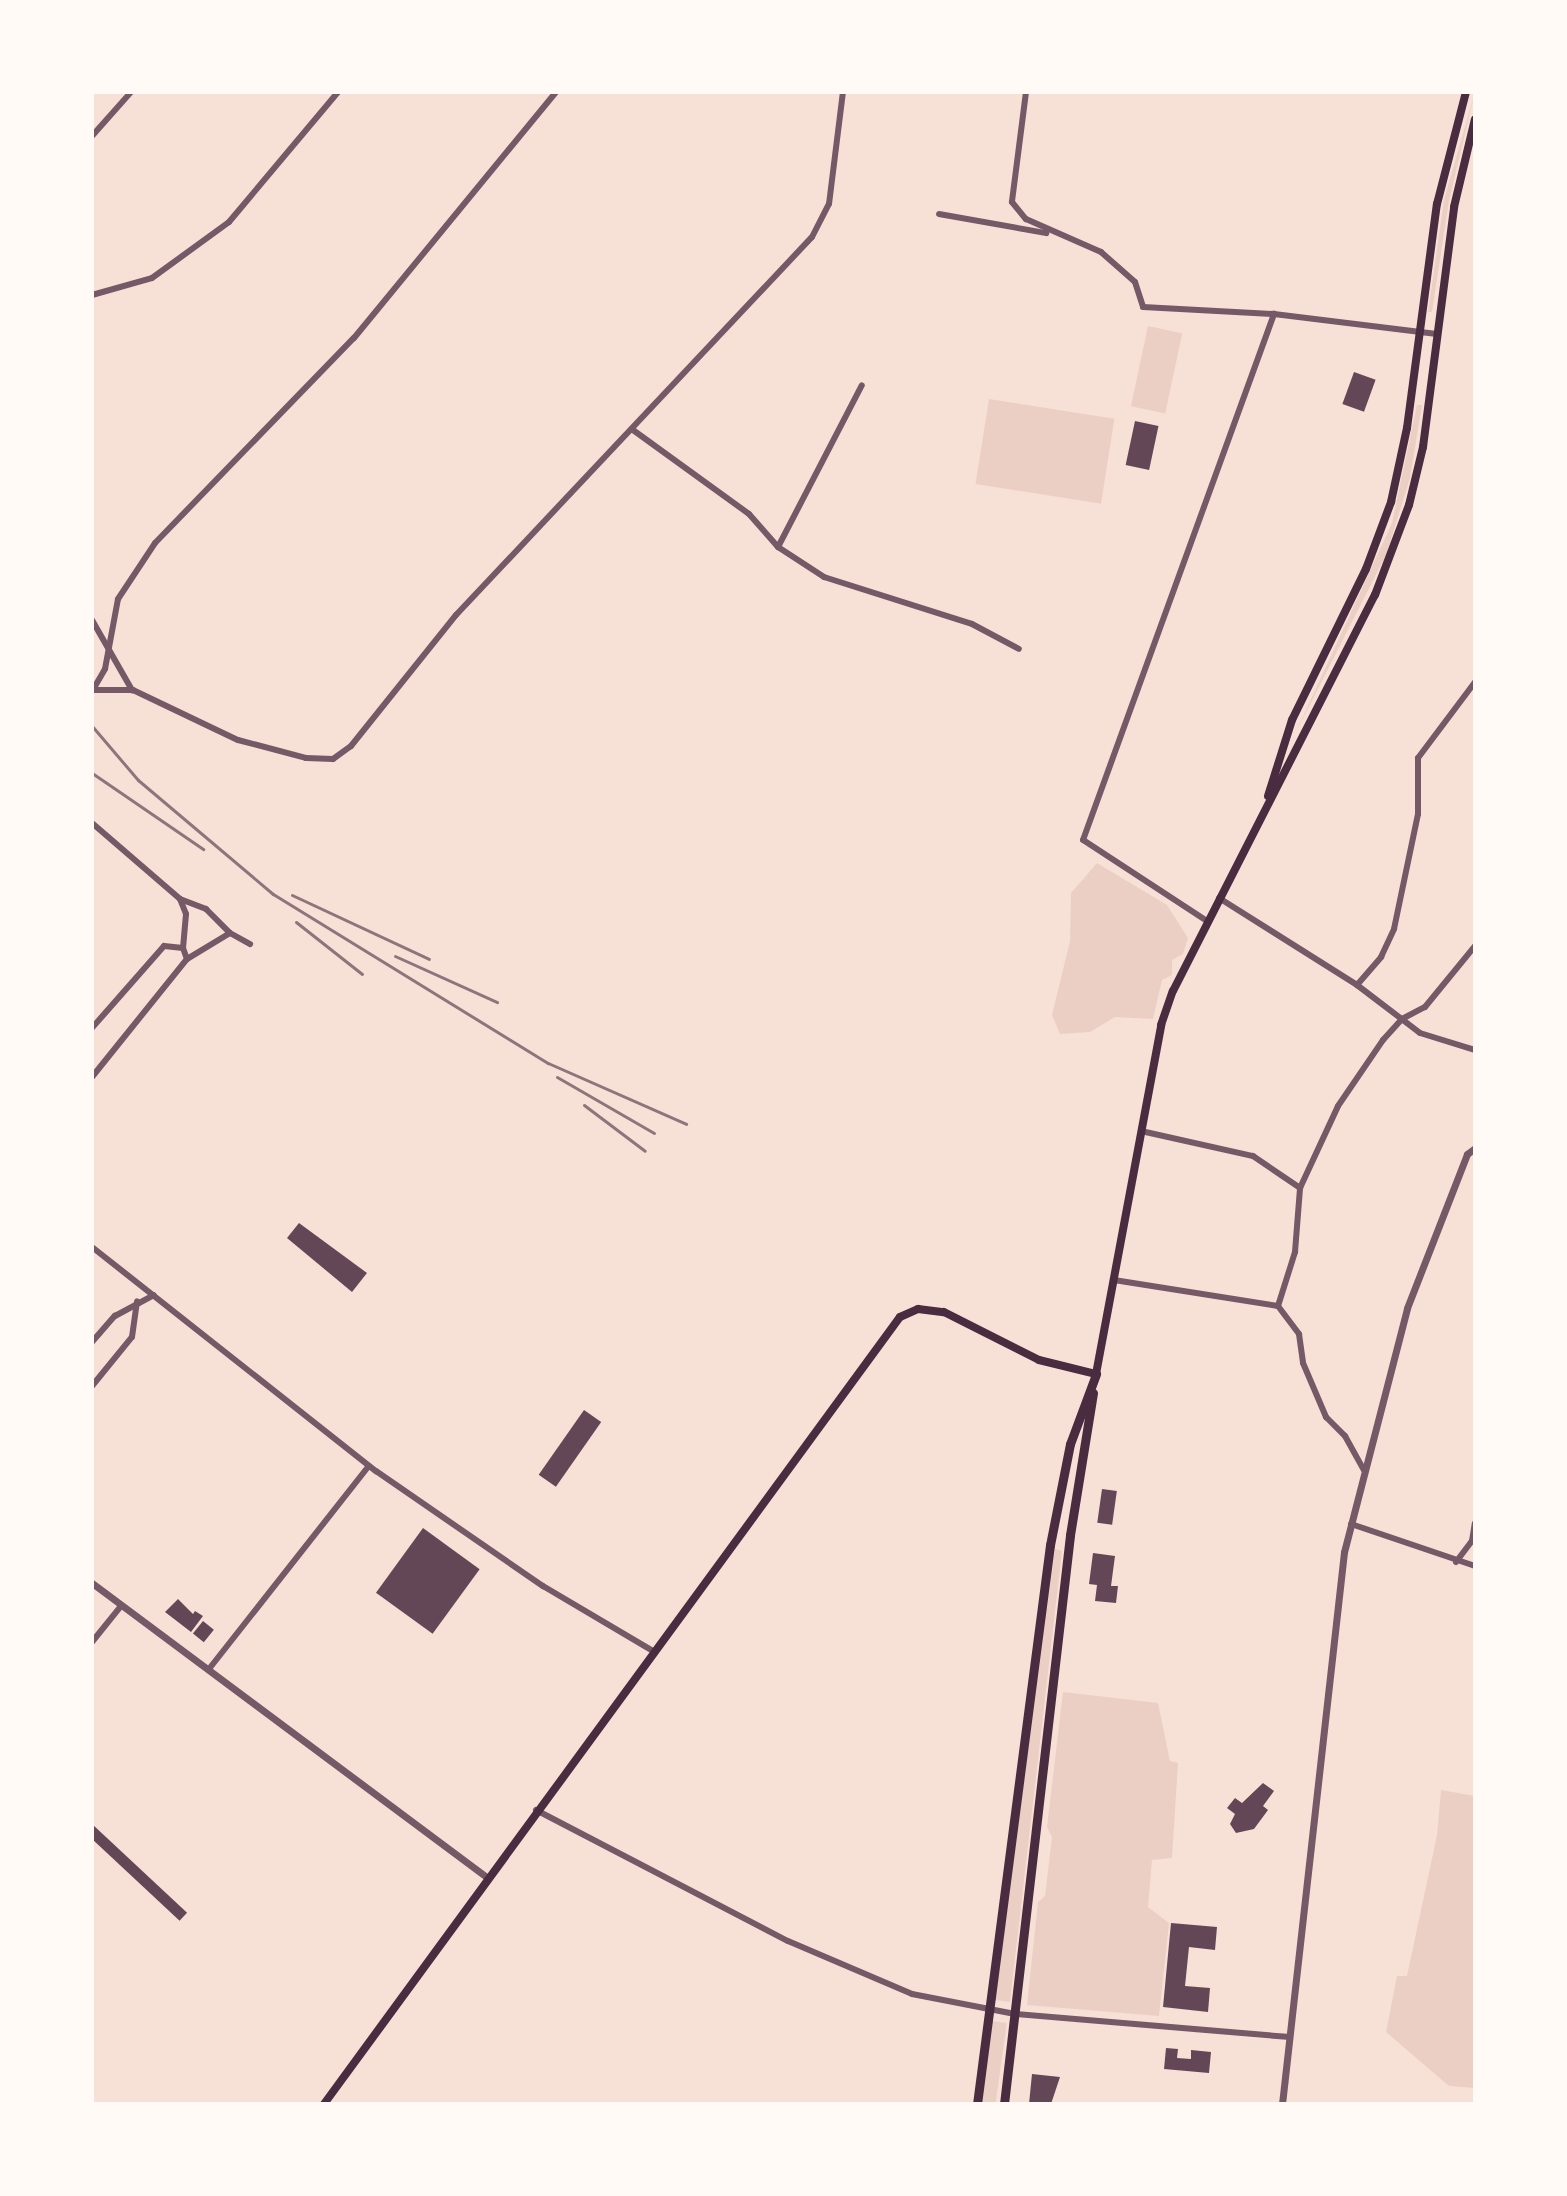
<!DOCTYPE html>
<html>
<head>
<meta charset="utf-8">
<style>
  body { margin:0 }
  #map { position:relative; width:1567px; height:2196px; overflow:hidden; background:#f7e1d7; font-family:Overpass,sans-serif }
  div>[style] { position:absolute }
  .green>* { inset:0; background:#ebcfc5; transform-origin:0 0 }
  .building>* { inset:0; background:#644757; transform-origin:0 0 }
  .minor>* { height:6px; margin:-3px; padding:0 3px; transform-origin:3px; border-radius:3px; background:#755966 }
  .tertiary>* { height:7px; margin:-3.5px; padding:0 3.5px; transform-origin:3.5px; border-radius:3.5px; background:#755966 }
  .secondary>* { height:8px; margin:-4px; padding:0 4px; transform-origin:4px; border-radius:4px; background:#4a2c40 }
  .primary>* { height:9px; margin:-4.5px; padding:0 4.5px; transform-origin:4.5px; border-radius:4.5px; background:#4a2c40 }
  .rail>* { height:3px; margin:-1.5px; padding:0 1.5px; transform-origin:1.5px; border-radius:1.5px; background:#8f747c }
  span { translate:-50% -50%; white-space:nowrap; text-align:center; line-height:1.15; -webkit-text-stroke:8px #fffaf5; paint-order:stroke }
  .frame { position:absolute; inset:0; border:94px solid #fffaf5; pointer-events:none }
</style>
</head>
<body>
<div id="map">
  <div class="green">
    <i style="clip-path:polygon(1475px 92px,1449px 201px,1432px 312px,1428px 312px,1444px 200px)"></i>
    <i style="left:1148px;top:326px;width:35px;height:82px;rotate:12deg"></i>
    <i style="left:989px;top:399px;width:127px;height:86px;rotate:9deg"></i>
    <i style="clip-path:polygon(1417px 405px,1422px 405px,1410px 478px,1386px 555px,1295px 734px,1392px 523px)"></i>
    <i style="clip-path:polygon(1097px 863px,1167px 905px,1188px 938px,1183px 954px,1172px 960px,1172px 975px,1162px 980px,1153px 1019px,1115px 1017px,1090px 1032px,1060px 1034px,1052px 1015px,1070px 941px,1071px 893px)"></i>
    <i style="clip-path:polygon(1055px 1549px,1062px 1551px,1010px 2002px,995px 2000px)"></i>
    <i style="clip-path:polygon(1063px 1692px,1158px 1703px,1170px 1761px,1178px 1763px,1172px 1858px,1152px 1860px,1148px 1907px,1169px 1923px,1159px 2016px,1027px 2005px,1038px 1902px,1045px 1896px,1052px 1837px,1047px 1827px)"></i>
    <i style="clip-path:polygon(1441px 1790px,1475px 1796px,1475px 2088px,1449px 2086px,1386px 2032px,1397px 1976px,1407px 1976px,1437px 1835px)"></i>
    <i style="left:992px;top:2021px;width:15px;height:84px;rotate:8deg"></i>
  </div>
  <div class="building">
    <i style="left:1354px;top:372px;width:23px;height:34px;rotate:20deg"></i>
    <i style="left:1135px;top:421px;width:24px;height:45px;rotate:12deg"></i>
    <i style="clip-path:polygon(299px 1223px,367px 1273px,352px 1292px,287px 1238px)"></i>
    <i style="left:584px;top:1410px;width:21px;height:79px;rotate:35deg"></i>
    <i style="left:1102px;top:1489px;width:15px;height:34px;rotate:8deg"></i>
    <i style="left:423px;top:1528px;width:70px;height:80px;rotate:36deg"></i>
    <i style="clip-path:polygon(1093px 1553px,1115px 1556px,1111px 1586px,1118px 1586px,1116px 1603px,1095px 1601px,1097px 1585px,1089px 1584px)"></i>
    <i style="clip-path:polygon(178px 1599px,193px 1614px,195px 1611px,203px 1616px,191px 1632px,165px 1612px)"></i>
    <i style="left:203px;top:1621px;width:14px;height:16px;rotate:39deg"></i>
    <i style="clip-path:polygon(1263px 1783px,1274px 1791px,1263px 1806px,1268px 1810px,1254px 1829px,1236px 1833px,1230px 1824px,1235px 1814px,1227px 1808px,1235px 1798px,1242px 1803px)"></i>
    <i style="left:92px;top:1824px;width:130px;height:11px;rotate:43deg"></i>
    <i style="clip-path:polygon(1171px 1923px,1217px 1927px,1215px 1950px,1189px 1947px,1185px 1986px,1210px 1988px,1208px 2012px,1163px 2007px)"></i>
    <i style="clip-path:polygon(1166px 2048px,1178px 2049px,1177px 2058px,1191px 2059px,1191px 2050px,1211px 2052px,1209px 2073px,1164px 2069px)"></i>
    <i style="clip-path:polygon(1032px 2074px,1060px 2077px,1051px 2104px,1029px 2104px)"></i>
  </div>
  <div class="minor">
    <i style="left:1026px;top:92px;width:111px;rotate:97.3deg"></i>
    <i style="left:1012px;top:202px;width:22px;rotate:51deg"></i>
    <i style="left:1026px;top:219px;width:82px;rotate:23.7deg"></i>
    <i style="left:1101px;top:252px;width:45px;rotate:41.4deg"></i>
    <i style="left:1135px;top:282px;width:26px;rotate:72deg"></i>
    <i style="left:1143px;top:307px;width:131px;rotate:3.1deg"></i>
    <i style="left:1274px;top:314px;width:164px;rotate:7deg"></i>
    <i style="left:92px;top:136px;width:59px;rotate:-48.4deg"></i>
    <i style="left:939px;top:214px;width:109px;rotate:10.1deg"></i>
    <i style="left:92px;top:295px;width:62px;rotate:-15.8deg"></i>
    <i style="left:152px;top:278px;width:95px;rotate:-36deg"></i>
    <i style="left:229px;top:222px;width:170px;rotate:-50deg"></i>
    <i style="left:633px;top:430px;width:143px;rotate:35.9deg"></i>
    <i style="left:749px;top:514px;width:44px;rotate:48.7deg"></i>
    <i style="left:778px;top:547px;width:55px;rotate:33.1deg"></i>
    <i style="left:824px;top:577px;width:155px;rotate:17.6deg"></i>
    <i style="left:972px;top:624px;width:53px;rotate:28deg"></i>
    <i style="left:778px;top:547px;width:182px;rotate:-62.6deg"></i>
    <i style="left:92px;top:620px;width:81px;rotate:60.3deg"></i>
    <i style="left:94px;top:688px;width:22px;rotate:-60deg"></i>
    <i style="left:105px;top:669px;width:71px;rotate:-79.5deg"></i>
    <i style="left:118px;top:599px;width:67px;rotate:-56.5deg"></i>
    <i style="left:155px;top:543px;width:286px;rotate:-45.9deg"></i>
    <i style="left:354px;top:338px;width:318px;rotate:-50.6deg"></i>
    <i style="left:92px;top:690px;width:41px"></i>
    <i style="left:133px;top:690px;width:116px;rotate:25.5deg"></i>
    <i style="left:238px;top:740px;width:70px;rotate:14.8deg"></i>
    <i style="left:306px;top:758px;width:27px;rotate:2deg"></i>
    <i style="left:333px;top:759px;width:22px;rotate:-36deg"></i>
    <i style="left:351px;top:746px;width:168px;rotate:-51.3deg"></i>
    <i style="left:456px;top:615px;width:519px;rotate:-46.72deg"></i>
    <i style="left:812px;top:237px;width:37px;rotate:-63deg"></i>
    <i style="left:829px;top:204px;width:113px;rotate:-82.9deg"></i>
    <i style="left:92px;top:823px;width:116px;rotate:40.8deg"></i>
    <i style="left:180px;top:899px;width:16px;rotate:68deg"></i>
    <i style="left:186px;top:914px;width:34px;rotate:95deg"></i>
    <i style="left:183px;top:948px;width:19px;rotate:-174deg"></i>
    <i style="left:164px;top:946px;width:109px;rotate:131.3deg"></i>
    <i style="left:1219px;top:898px;width:163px;rotate:32.2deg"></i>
    <i style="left:1357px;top:985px;width:79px;rotate:37.3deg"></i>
    <i style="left:1420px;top:1033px;width:58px;rotate:17.2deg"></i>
    <i style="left:180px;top:899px;width:28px;rotate:21deg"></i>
    <i style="left:206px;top:909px;width:34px;rotate:45deg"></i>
    <i style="left:230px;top:933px;width:50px;rotate:148.8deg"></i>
    <i style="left:1207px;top:921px;width:148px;rotate:-146.8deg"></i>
    <i style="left:1083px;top:840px;width:560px;rotate:-70.04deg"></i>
    <i style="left:230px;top:933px;width:23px;rotate:29deg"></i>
    <i style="left:1357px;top:985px;width:37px;rotate:-49deg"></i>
    <i style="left:1381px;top:957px;width:31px;rotate:-65deg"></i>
    <i style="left:1394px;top:929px;width:117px;rotate:-78.2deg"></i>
    <i style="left:1418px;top:814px;width:56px;rotate:-90deg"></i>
    <i style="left:1418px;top:758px;width:95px;rotate:-53.1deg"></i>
    <i style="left:92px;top:1077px;width:151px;rotate:-51.2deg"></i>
    <i style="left:187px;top:959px;width:12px;rotate:-110deg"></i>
    <i style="left:1141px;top:1131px;width:115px;rotate:12.6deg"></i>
    <i style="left:1253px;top:1156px;width:57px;rotate:34.2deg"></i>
    <i style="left:92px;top:1247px;width:362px;rotate:38.3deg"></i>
    <i style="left:376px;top:1471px;width:203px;rotate:34.6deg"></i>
    <i style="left:543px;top:1586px;width:128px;rotate:30.6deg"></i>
    <i style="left:1114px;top:1280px;width:166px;rotate:9deg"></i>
    <i style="left:1278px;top:1306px;width:57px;rotate:-72.5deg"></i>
    <i style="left:1295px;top:1252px;width:64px;rotate:-85.5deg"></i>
    <i style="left:1300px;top:1188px;width:90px;rotate:-65.1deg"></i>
    <i style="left:1338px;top:1106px;width:80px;rotate:-55.7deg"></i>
    <i style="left:1383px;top:1040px;width:28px;rotate:-48deg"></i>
    <i style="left:1402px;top:1019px;width:26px;rotate:-28deg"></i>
    <i style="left:1425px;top:1007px;width:79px;rotate:-50.7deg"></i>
    <i style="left:1278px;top:1306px;width:35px;rotate:53deg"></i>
    <i style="left:1299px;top:1334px;width:29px;rotate:82deg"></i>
    <i style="left:1303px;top:1363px;width:59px;rotate:66.9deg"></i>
    <i style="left:1326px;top:1417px;width:27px;rotate:45deg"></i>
    <i style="left:1345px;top:1436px;width:39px;rotate:61deg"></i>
    <i style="left:92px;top:1342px;width:35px;rotate:-49deg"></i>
    <i style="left:115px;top:1316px;width:44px;rotate:-28.3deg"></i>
    <i style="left:92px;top:1386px;width:63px;rotate:-50.8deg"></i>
    <i style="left:132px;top:1337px;width:36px;rotate:-82deg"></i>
    <i style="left:1351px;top:1524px;width:131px;rotate:18.7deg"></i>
    <i style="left:1456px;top:1562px;width:26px;rotate:-53deg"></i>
    <i style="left:1472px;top:1541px;width:18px;rotate:-81deg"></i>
    <i style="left:92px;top:1642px;width:46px;rotate:-51.1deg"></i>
    <i style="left:209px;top:1669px;width:258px;rotate:-51.8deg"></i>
    <i style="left:536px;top:1810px;width:284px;rotate:27.5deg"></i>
    <i style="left:788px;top:1941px;width:135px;rotate:23.1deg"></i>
    <i style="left:912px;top:1994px;width:105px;rotate:11deg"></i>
    <i style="left:1015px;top:2014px;width:276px;rotate:4.8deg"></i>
  </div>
  <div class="tertiary">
    <i style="left:92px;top:1583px;width:492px;rotate:36.7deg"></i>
    <i style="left:1282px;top:2104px;width:555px;rotate:-83.59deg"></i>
    <i style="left:1344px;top:1552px;width:252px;rotate:-75.5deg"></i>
    <i style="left:1407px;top:1308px;width:165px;rotate:-68.7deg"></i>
    <i style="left:1467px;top:1154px;width:10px;rotate:-37deg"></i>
  </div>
  <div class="secondary">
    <i style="left:1268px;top:796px;width:80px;rotate:-72.5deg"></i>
    <i style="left:1292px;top:720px;width:168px;rotate:-63.9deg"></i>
    <i style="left:1366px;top:569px;width:72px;rotate:-69.5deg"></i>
    <i style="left:1391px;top:502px;width:76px;rotate:-77.8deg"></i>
    <i style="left:1407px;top:428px;width:226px;rotate:-82.4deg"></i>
    <i style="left:1437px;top:204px;width:116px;rotate:-75.5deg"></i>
    <i style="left:324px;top:2104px;width:975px;rotate:-53.8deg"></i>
    <i style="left:900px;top:1317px;width:20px;rotate:-24deg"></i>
    <i style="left:918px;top:1309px;width:26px;rotate:7deg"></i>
    <i style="left:944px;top:1312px;width:106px;rotate:26.8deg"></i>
    <i style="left:1039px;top:1360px;width:59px;rotate:13.8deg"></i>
    <i style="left:1096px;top:1374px;width:355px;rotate:-79.4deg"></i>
    <i style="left:1161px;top:1025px;width:36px;rotate:-71deg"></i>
    <i style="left:1173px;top:991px;width:445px;rotate:-63deg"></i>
    <i style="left:1375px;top:595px;width:96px;rotate:-69.3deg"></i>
    <i style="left:1409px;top:505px;width:60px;rotate:-76.4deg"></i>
    <i style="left:1423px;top:447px;width:242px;rotate:-82.6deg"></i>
    <i style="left:1454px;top:207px;width:90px;rotate:-76.6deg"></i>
  </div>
  <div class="primary">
    <i style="left:977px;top:2104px;width:564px;rotate:-82.56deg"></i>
    <i style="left:1050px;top:1545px;width:103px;rotate:-78.8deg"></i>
    <i style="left:1070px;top:1444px;width:75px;rotate:-69.6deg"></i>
    <i style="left:1004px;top:2104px;width:573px;rotate:-83.38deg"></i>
    <i style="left:1070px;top:1535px;width:144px;rotate:-80.8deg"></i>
  </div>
  <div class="rail">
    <i style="left:92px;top:726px;width:71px;rotate:49.6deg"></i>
    <i style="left:138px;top:780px;width:177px;rotate:40.2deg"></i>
    <i style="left:273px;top:894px;width:323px;rotate:31.6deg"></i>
    <i style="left:548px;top:1063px;width:151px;rotate:23.8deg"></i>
    <i style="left:92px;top:773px;width:135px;rotate:34.4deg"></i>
    <i style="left:292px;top:895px;width:151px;rotate:25deg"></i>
    <i style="left:296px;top:922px;width:84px;rotate:38.2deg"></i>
    <i style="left:395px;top:956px;width:112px;rotate:24.3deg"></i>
    <i style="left:557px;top:1077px;width:112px;rotate:30deg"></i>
    <i style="left:584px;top:1105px;width:76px;rotate:37deg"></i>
  </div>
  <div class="frame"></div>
</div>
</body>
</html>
